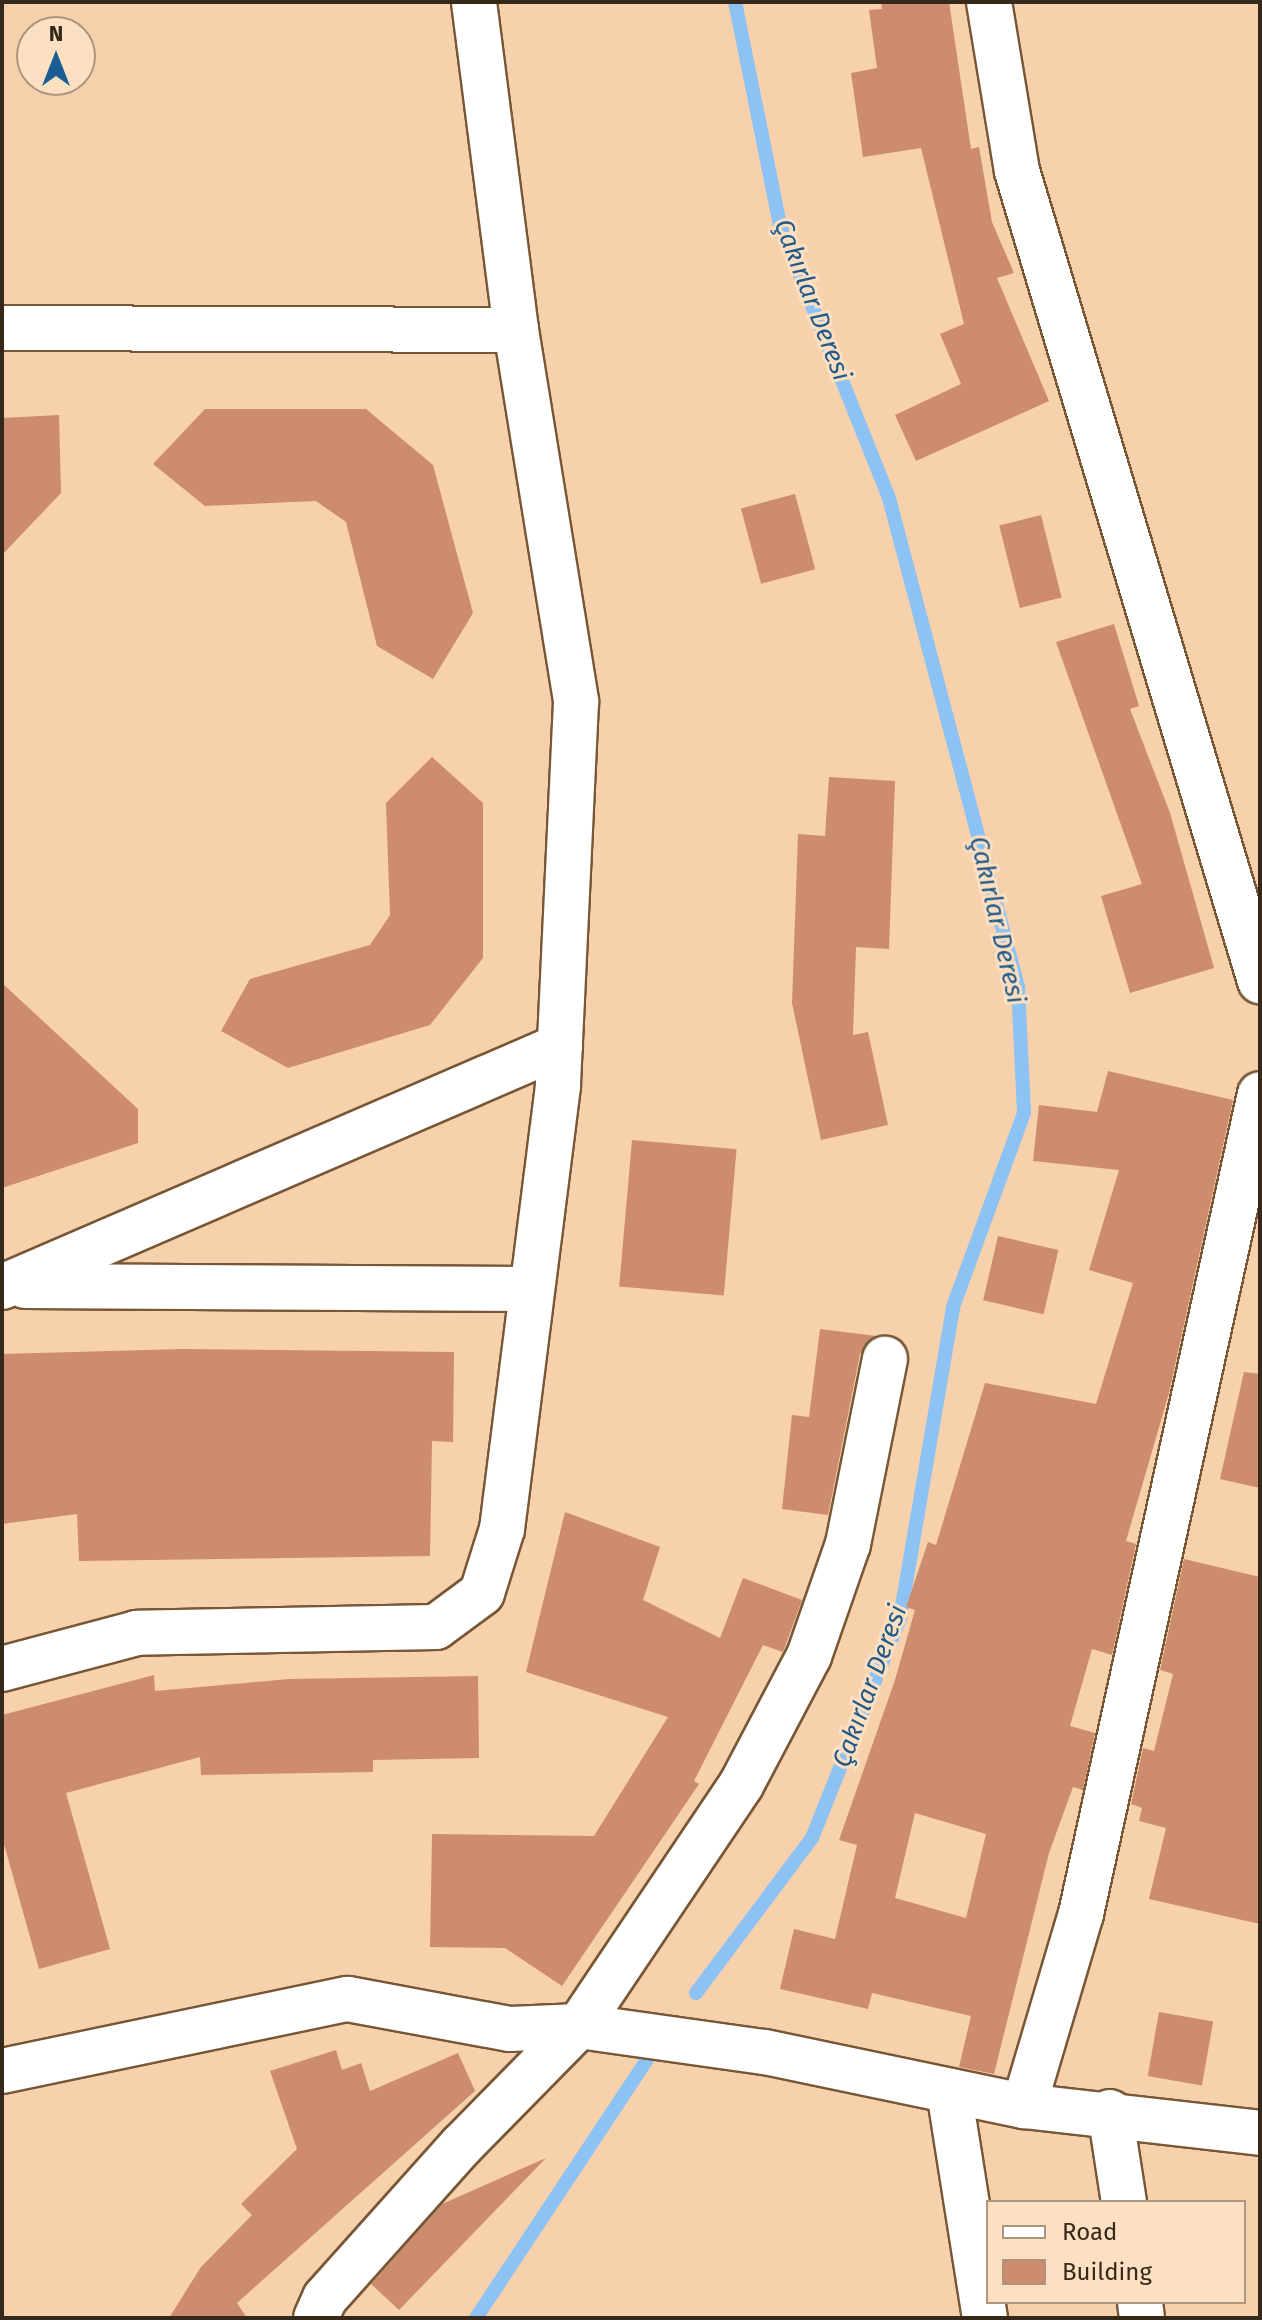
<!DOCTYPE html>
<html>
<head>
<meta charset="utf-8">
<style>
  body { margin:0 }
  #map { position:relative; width:1262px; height:2320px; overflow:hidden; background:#f6d1ac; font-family:"Fira Sans",sans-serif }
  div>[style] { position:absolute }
  .stream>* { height:14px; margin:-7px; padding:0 7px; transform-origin:7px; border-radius:7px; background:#8cc3f4 }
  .building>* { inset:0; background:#cd8c6d; transform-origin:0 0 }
  .roads { filter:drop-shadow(2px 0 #775736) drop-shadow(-2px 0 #775736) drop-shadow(0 2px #775736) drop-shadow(0 -2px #775736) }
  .minor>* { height:44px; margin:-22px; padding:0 22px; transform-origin:22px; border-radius:22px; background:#fff }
  .tertiary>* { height:44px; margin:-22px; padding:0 22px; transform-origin:22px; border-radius:22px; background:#fff }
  span { translate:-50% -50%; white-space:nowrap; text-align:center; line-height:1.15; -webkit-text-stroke:6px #fddfc2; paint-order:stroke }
  .water-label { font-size:26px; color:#215a89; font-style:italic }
  .frame { position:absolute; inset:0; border:4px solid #36281a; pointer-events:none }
  .legend { position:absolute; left:986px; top:2200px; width:260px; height:104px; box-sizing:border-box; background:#fddfc2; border:2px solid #ad967f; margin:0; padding:10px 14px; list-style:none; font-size:24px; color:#36281a }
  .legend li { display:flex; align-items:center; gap:16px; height:40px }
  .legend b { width:40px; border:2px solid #ad967f }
  .north { position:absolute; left:16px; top:16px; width:80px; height:80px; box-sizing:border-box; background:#fddfc2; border:2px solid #ad967f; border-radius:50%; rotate:0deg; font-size:22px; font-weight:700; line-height:32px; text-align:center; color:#36281a }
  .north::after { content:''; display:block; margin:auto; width:28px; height:36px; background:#1a5e93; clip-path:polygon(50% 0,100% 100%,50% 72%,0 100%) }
</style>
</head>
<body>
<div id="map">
  <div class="stream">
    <i style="left:696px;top:1993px;width:194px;rotate:-53.2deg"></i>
    <i style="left:812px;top:1838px;width:237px;rotate:-68.2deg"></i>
    <i style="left:900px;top:1618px;width:315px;rotate:-80.3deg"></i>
    <i style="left:953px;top:1307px;width:207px;rotate:-69.9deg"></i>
    <i style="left:1024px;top:1113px;width:126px;rotate:-92.7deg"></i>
    <i style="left:1018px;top:987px;width:506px;rotate:-104.78deg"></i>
    <i style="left:889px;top:498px;width:294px;rotate:-111.8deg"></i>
    <i style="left:780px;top:225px;width:227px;rotate:-101.4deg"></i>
    <i style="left:476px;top:2318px;width:310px;rotate:-56.5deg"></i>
  </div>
  <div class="building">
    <i style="clip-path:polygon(881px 2px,949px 2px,971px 149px,979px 147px,992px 222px,1014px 273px,997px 278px,1049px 401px,916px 461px,895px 415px,961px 384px,940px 334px,964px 324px,921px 148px,863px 157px,851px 73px,877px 68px,869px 10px,882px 9px)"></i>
    <i style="clip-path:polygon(205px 409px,366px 409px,433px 465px,473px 613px,433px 679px,377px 646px,346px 522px,316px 501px,205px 506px,153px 464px)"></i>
    <i style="clip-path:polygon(59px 415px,61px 493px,2px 555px,2px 418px)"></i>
    <i style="left:795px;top:494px;width:78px;height:56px;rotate:75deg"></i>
    <i style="left:1041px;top:515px;width:85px;height:43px;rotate:76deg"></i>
    <i style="clip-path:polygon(1114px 624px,1139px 706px,1130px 709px,1170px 813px,1214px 968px,1130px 993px,1101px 896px,1142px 884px,1056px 642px)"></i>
    <i style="clip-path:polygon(432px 757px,483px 803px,483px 958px,430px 1025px,288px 1068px,221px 1031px,250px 979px,370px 945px,390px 915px,386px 803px)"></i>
    <i style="clip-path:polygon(829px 777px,895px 781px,889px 949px,856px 947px,853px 1035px,868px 1032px,888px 1125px,821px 1140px,792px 1003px,798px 834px,825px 836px)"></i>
    <i style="clip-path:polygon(2px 983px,138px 1109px,138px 1143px,2px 1188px)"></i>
    <i style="clip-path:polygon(evenodd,1108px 1071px,1233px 1100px,1169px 1393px,1126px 1541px,1136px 1544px,1112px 1655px,1092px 1649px,1070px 1726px,1095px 1733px,1083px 1790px,1073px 1787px,1049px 1853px,994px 2074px,959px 2067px,971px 2016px,872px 1993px,868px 2009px,780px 1989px,794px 1929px,835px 1939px,857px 1845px,839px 1840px,895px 1680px,915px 1610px,906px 1607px,928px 1542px,936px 1545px,985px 1383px,1096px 1404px,1133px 1283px,1089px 1270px,1119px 1170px,1033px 1161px,1039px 1105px,1097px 1112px,1108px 1071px,915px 1813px,986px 1834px,966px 1918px,895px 1898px,915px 1813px)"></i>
    <i style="left:632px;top:1140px;width:105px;height:147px;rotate:5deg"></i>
    <i style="left:998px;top:1236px;width:62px;height:66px;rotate:13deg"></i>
    <i style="clip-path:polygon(820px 1329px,876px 1336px,860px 1354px,828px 1515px,782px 1509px,792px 1415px,809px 1417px)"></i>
    <i style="clip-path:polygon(182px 1349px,454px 1352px,453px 1442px,432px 1441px,430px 1556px,79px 1561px,77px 1514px,2px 1524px,2px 1354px)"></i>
    <i style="clip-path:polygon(1244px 1372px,1260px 1374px,1260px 1488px,1220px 1479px)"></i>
    <i style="clip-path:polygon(565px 1512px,660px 1547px,643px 1600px,720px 1638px,743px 1578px,802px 1600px,783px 1652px,763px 1645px,694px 1781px,699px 1784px,562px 1986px,505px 1948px,430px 1947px,432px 1834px,594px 1836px,668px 1717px,526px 1672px)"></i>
    <i style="clip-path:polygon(1184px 1559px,1260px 1577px,1260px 1924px,1149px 1899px,1166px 1828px,1139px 1821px,1142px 1808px,1131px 1804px,1143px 1748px,1154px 1751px,1173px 1674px,1160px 1670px)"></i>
    <i style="clip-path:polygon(154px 1675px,155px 1691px,289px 1679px,478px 1676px,479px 1758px,373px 1760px,373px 1772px,201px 1775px,200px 1757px,66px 1793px,110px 1949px,39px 1969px,2px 1837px,2px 1715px)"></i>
    <i style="left:1159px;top:2012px;width:55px;height:65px;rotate:10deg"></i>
    <i style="clip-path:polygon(336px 2050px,342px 2070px,361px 2063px,370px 2091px,458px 2053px,475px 2091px,237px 2303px,247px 2318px,169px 2318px,201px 2267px,252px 2215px,241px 2204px,297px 2149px,270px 2071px)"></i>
    <i style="clip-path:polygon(546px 2158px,399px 2310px,371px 2284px,442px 2204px)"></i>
  </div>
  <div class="roads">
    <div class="minor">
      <i style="left:474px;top:2px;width:331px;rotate:82.7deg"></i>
      <i style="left:989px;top:2px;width:171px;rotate:80.6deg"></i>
      <i style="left:1017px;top:171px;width:846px;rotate:73.3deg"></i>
      <i style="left:2px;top:328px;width:514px;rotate:0.22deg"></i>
      <i style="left:516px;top:330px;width:377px;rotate:80.8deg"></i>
      <i style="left:576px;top:702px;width:384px;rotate:92.7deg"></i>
      <i style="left:558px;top:1086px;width:447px;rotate:97.2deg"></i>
      <i style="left:502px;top:1529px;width:67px;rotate:107.4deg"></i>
      <i style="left:482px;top:1593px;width:57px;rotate:143.5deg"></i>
      <i style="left:436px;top:1627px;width:299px;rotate:178.9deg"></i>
      <i style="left:137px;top:1633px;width:140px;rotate:165.1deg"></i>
      <i style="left:25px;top:1286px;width:505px;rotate:0.34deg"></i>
      <i style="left:2px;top:1287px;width:608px;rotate:-23.36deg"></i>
      <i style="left:949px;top:2091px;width:230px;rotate:81deg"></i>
      <i style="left:1024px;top:2106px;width:200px;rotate:-73.5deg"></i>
      <i style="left:1081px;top:1914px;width:839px;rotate:-77.69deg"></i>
      <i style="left:1110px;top:2112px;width:91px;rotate:81.2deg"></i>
      <i style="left:1140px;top:2302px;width:16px;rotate:83deg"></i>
      <i style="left:316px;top:2318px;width:22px;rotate:-66deg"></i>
      <i style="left:325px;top:2298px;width:205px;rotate:-48.2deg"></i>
      <i style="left:462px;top:2145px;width:167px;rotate:-45.5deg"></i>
      <i style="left:579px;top:2026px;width:290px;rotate:-56.1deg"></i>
      <i style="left:741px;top:1785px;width:146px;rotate:-62.2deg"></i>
      <i style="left:809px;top:1656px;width:119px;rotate:-70.8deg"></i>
      <i style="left:848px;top:1544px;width:189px;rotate:-78.7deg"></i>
    </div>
    <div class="tertiary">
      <i style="left:2px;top:2071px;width:353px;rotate:-11.8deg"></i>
      <i style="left:348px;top:1999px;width:165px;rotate:10.5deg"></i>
      <i style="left:510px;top:2029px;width:69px;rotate:-2.5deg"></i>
      <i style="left:579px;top:2026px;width:188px;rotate:8deg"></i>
      <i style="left:765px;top:2052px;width:265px;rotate:11.8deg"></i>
      <i style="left:1024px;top:2106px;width:238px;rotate:6.5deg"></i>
    </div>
  </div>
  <div class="water-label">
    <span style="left:812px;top:300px;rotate:69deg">Çakırlar Deresi</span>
    <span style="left:997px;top:920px;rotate:77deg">Çakırlar Deresi</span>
    <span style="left:870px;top:1686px;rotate:-70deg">Çakırlar Deresi</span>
  </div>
  <div class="frame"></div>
  <ul class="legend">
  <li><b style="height:10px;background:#fff"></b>Road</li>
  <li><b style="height:22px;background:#cd8c6d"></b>Building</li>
  </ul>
  <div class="north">N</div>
</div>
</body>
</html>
